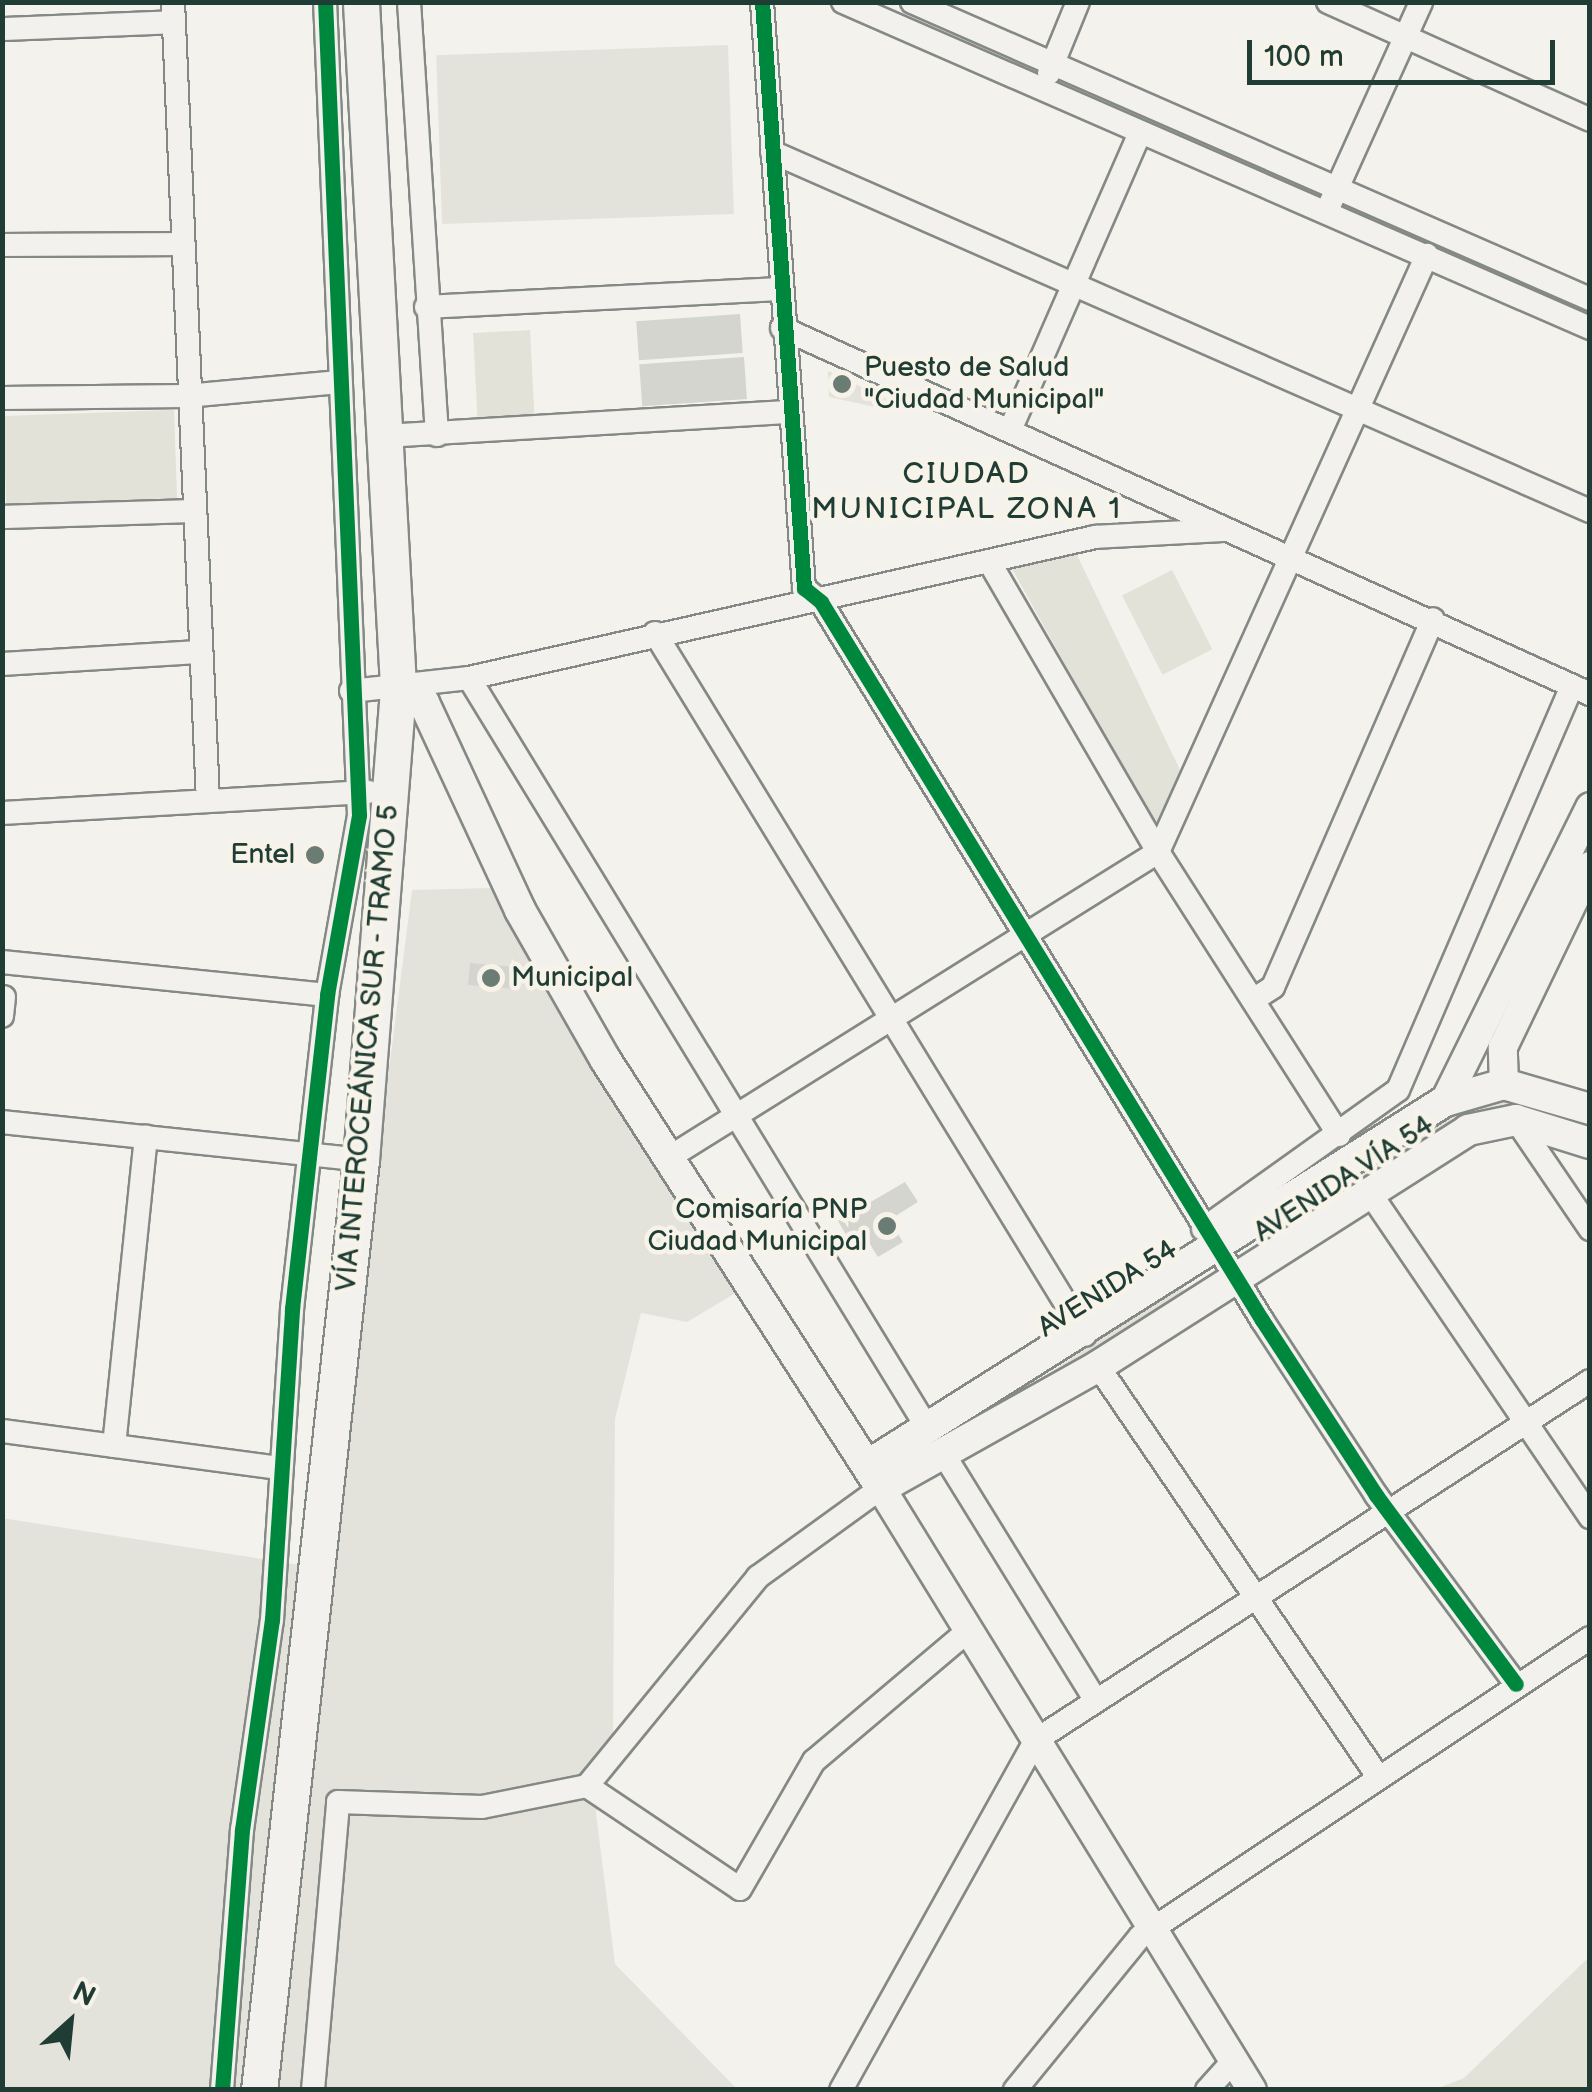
<!DOCTYPE html>
<html>
<head>
<meta charset="utf-8">
<style>
  body { margin:0 }
  #map { position:relative; width:1592px; height:2092px; overflow:hidden; background:#f4f2ec; font-family:"Balsamiq Sans",sans-serif }
  div>[style] { position:absolute }
  .built>* { inset:0; background:#e4e3db; transform-origin:0 0 }
  .green>* { inset:0; background:#e2e2d9; transform-origin:0 0 }
  .building>* { inset:0; background:#d5d5d0; transform-origin:0 0 }
  .roads { filter:drop-shadow(2px 0 #848985) drop-shadow(-2px 0 #848985) drop-shadow(0 2px #848985) drop-shadow(0 -2px #848985) }
  .minor>* { height:22px; margin:-11px; padding:0 11px; transform-origin:11px; border-radius:11px; background:#f2f1ed }
  .tertiary>* { height:28px; margin:-14px; padding:0 14px; transform-origin:14px; border-radius:14px; background:#f2f1ed }
  .secondary>* { height:30px; margin:-15px; padding:0 15px; transform-origin:15px; border-radius:15px; background:#f2f1ed }
  .trunk>* { height:35px; margin:-17.5px; padding:0 17.5px; transform-origin:17.5px; border-radius:17.5px; background:#f2f1ed }
  .cycleway>* { height:15px; margin:-7.5px; padding:0 7.5px; transform-origin:7.5px; border-radius:7.5px; background:#00873e }
  .dots>* { width:28px; height:28px; translate:-50% -50%; box-sizing:border-box; border:5px solid #f7f3e8; border-radius:50% }
  span { translate:-50% -50%; white-space:nowrap; text-align:center; line-height:1.15; -webkit-text-stroke:9px #f7f3e8; paint-order:stroke }
  .poi-label { font-size:28px; color:#1f3d34 }
  .left { translate:0 -50%; text-align:left }
  .right { translate:-100% -50%; text-align:right }
  .street-label { font-size:28px; color:#1f3d34 }
  .neighbourhood-label { font-size:30px; color:#1f3d34; letter-spacing:2.5px }
  .frame { position:absolute; inset:0; border:5px solid #1f3d34; pointer-events:none }
  .north { position:absolute; left:20px; top:1972px; width:100px; height:100px; -webkit-text-stroke:8px #f7f3e8; paint-order:stroke; rotate:27deg; font-size:28px; font-weight:700; line-height:40px; text-align:center; color:#1f3d34 }
  .north::after { content:''; display:block; margin:auto; width:35px; height:45px; background:#1f3d34; clip-path:polygon(50% 0,100% 100%,50% 72%,0 100%) }
  .scale { position:absolute; left:1247px; top:40px; width:308px; height:45px; box-sizing:border-box; border:5px solid #1f3d34; border-top:0; padding-left:12px; font-size:30px; line-height:35px; white-space:nowrap; color:#1f3d34; -webkit-text-stroke:8px #f7f3e8; paint-order:stroke }
</style>
</head>
<body>
<div id="map">
  <div class="built">
    <i style="left:728px;top:45px;width:169px;height:292px;rotate:88deg"></i>
    <i style="clip-path:polygon(828px 371px,891px 401px,889px 410px,829px 397px)"></i>
    <i style="clip-path:polygon(491px 888px,739px 1291px,687px 1322px,641px 1313px,615px 1419px,613px 1745px,596px 1813px,615px 1964px,737px 2089px,3px 2089px,2px 1518px,325px 1569px,412px 890px)"></i>
  </div>
  <div class="green">
    <i style="clip-path:polygon(1131px 105px,1308px 187px,1311px 192px,1126px 115px)"></i>
    <i style="left:530px;top:330px;width:87px;height:57px;rotate:87deg"></i>
    <i style="left:174px;top:410px;width:88px;height:171px;rotate:88deg"></i>
    <i style="clip-path:polygon(1076px 553px,1182px 774px,1163px 820px,1152px 821px,1011px 567px)"></i>
    <i style="left:1172px;top:570px;width:89px;height:56px;rotate:63deg"></i>
    <i style="clip-path:polygon(1510px 1098px,1589px 1119px,1589px 1132px,1529px 1110px,1268px 1243px,1262px 1234px,1454px 1111px)"></i>
    <i style="left:1180px;top:1285px;width:14px;height:240px;rotate:56deg"></i>
    <i style="clip-path:polygon(1589px 1957px,1589px 2089px,1436px 2089px,1464px 2078px)"></i>
  </div>
  <div class="building">
    <i style="left:740px;top:314px;width:39px;height:104px;rotate:86deg"></i>
    <i style="left:744px;top:357px;width:42px;height:105px;rotate:86deg"></i>
    <i style="left:470px;top:963px;width:48px;height:22px;rotate:5deg"></i>
    <i style="clip-path:polygon(905px 1182px,918px 1202px,889px 1220px,903px 1242px,878px 1257px,861px 1230px,848px 1238px,838px 1221px)"></i>
  </div>
  <div class="roads">
    <div class="minor">
      <i style="left:173px;top:2px;width:798px;rotate:87.49deg"></i>
      <i style="left:409px;top:2px;width:434px;rotate:86.3deg"></i>
      <i style="left:762px;top:2px;width:588px;rotate:85.9deg"></i>
      <i style="left:804px;top:588px;width:22px;rotate:39deg"></i>
      <i style="left:821px;top:602px;width:843px;rotate:58.44deg"></i>
      <i style="left:1262px;top:1320px;width:209px;rotate:56.9deg"></i>
      <i style="left:1376px;top:1495px;width:235px;rotate:53.5deg"></i>
      <i style="left:843px;top:2px;width:815px;rotate:23.58deg"></i>
      <i style="left:912px;top:2px;width:740px;rotate:23.66deg"></i>
      <i style="left:1328px;top:2px;width:287px;rotate:24.2deg"></i>
      <i style="left:2px;top:29px;width:172px;rotate:-2.3deg"></i>
      <i style="left:1049px;top:73px;width:77px;rotate:-67.8deg"></i>
      <i style="left:772px;top:152px;width:893px;rotate:23.7deg"></i>
      <i style="left:1330px;top:204px;width:222px;rotate:-65.7deg"></i>
      <i style="left:2px;top:245px;width:177px;rotate:-0.3deg"></i>
      <i style="left:426px;top:307px;width:353px;rotate:-2.9deg"></i>
      <i style="left:782px;top:328px;width:887px;rotate:24.37deg"></i>
      <i style="left:2px;top:398px;width:184px;rotate:-0.6deg"></i>
      <i style="left:186px;top:396px;width:154px;rotate:-5.2deg"></i>
      <i style="left:1011px;top:428px;width:322px;rotate:-66.4deg"></i>
      <i style="left:383px;top:436px;width:406px;rotate:-3.4deg"></i>
      <i style="left:2px;top:517px;width:188px;rotate:-1.8deg"></i>
      <i style="left:990px;top:563px;width:334px;rotate:59.8deg"></i>
      <i style="left:1158px;top:852px;width:336px;rotate:57.4deg"></i>
      <i style="left:655px;top:633px;width:823px;rotate:58.51deg"></i>
      <i style="left:2px;top:664px;width:198px;rotate:-3.5deg"></i>
      <i style="left:469px;top:678px;width:880px;rotate:58.57deg"></i>
      <i style="left:351px;top:691px;width:119px;rotate:-6.3deg"></i>
      <i style="left:469px;top:678px;width:642px;rotate:-12.69deg"></i>
      <i style="left:1095px;top:537px;width:131px;rotate:-3.1deg"></i>
      <i style="left:2px;top:813px;width:367px;rotate:-3.3deg"></i>
      <i style="left:2px;top:962px;width:327px;rotate:5.8deg"></i>
      <i style="left:1253px;top:1000px;width:24px;rotate:-33deg"></i>
      <i style="left:1273px;top:987px;width:401px;rotate:-66.5deg"></i>
      <i style="left:2px;top:1016px;width:19px;rotate:-84deg"></i>
      <i style="left:1516px;top:1120px;width:132px;rotate:55.8deg"></i>
      <i style="left:2px;top:1122px;width:361px;rotate:6deg"></i>
      <i style="left:670px;top:1157px;width:575px;rotate:-32.01deg"></i>
      <i style="left:1158px;top:852px;width:655px;rotate:-65.74deg"></i>
      <i style="left:1370px;top:1193px;width:392px;rotate:55.8deg"></i>
      <i style="left:1203px;top:1229px;width:239px;rotate:-35.5deg"></i>
      <i style="left:1398px;top:1090px;width:440px;rotate:-66.7deg"></i>
      <i style="left:1098px;top:1366px;width:493px;rotate:55.7deg"></i>
      <i style="left:2px;top:1431px;width:278px;rotate:7.6deg"></i>
      <i style="left:114px;top:1446px;width:311px;rotate:-84.1deg"></i>
      <i style="left:946px;top:1458px;width:283px;rotate:58.3deg"></i>
      <i style="left:587px;top:1786px;width:184px;rotate:33.9deg"></i>
      <i style="left:740px;top:1889px;width:148px;rotate:-60deg"></i>
      <i style="left:814px;top:1761px;width:202px;rotate:-40.2deg"></i>
      <i style="left:222px;top:2090px;width:261px;rotate:-85.6deg"></i>
      <i style="left:242px;top:1830px;width:212px;rotate:-81.9deg"></i>
      <i style="left:272px;top:1620px;width:312px;rotate:-86.3deg"></i>
      <i style="left:292px;top:1309px;width:316px;rotate:-83.6deg"></i>
      <i style="left:327px;top:995px;width:183px;rotate:-79.9deg"></i>
      <i style="left:359px;top:815px;width:814px;rotate:-92.39deg"></i>
      <i style="left:313px;top:2090px;width:289px;rotate:-85deg"></i>
      <i style="left:338px;top:1802px;width:144px;rotate:2deg"></i>
      <i style="left:482px;top:1807px;width:107px;rotate:-11.3deg"></i>
      <i style="left:587px;top:1786px;width:270px;rotate:-50.7deg"></i>
      <i style="left:758px;top:1577px;width:152px;rotate:-35.9deg"></i>
      <i style="left:841px;top:2090px;width:401px;rotate:-60.9deg"></i>
      <i style="left:1036px;top:1740px;width:660px;rotate:-32.94deg"></i>
      <i style="left:1015px;top:2090px;width:198px;rotate:-50.8deg"></i>
      <i style="left:1140px;top:1937px;width:540px;rotate:-33.6deg"></i>
      <i style="left:1207px;top:2090px;width:40px;rotate:-48deg"></i>
    </div>
    <div class="tertiary">
      <i style="left:1504px;top:1084px;width:37px;rotate:-92deg"></i>
      <i style="left:1503px;top:1047px;width:201px;rotate:-64.3deg"></i>
      <i style="left:1445px;top:1101px;width:328px;rotate:-63.7deg"></i>
      <i style="left:881px;top:1488px;width:707px;rotate:58.36deg"></i>
    </div>
    <div class="secondary">
      <i style="left:398px;top:686px;width:31px;rotate:33deg"></i>
      <i style="left:424px;top:703px;width:228px;rotate:65.1deg"></i>
      <i style="left:520px;top:910px;width:172px;rotate:60.3deg"></i>
      <i style="left:605px;top:1059px;width:510px;rotate:57.24deg"></i>
      <i style="left:881px;top:1488px;width:249px;rotate:-29.3deg"></i>
      <i style="left:1098px;top:1366px;width:439px;rotate:-32.5deg"></i>
      <i style="left:1468px;top:1130px;width:49px;rotate:-11.8deg"></i>
      <i style="left:1516px;top:1120px;width:77px;rotate:17.3deg"></i>
      <i style="left:868px;top:1465px;width:682px;rotate:-32.25deg"></i>
      <i style="left:1445px;top:1101px;width:61px;rotate:-16.1deg"></i>
      <i style="left:1504px;top:1084px;width:90px;rotate:16.2deg"></i>
    </div>
    <div class="trunk">
      <i style="left:259px;top:2090px;width:936px;rotate:-83.74deg"></i>
      <i style="left:361px;top:1160px;width:475px;rotate:-85.5deg"></i>
      <i style="left:398px;top:686px;width:685px;rotate:-93.1deg"></i>
    </div>
  </div>
  <div class="cycleway">
    <i style="left:762px;top:2px;width:588px;rotate:85.9deg"></i>
    <i style="left:804px;top:588px;width:22px;rotate:39deg"></i>
    <i style="left:821px;top:602px;width:843px;rotate:58.44deg"></i>
    <i style="left:1262px;top:1320px;width:209px;rotate:56.9deg"></i>
    <i style="left:1376px;top:1495px;width:235px;rotate:53.5deg"></i>
    <i style="left:222px;top:2090px;width:261px;rotate:-85.6deg"></i>
    <i style="left:242px;top:1830px;width:212px;rotate:-81.9deg"></i>
    <i style="left:272px;top:1620px;width:312px;rotate:-86.3deg"></i>
    <i style="left:292px;top:1309px;width:316px;rotate:-83.6deg"></i>
    <i style="left:327px;top:995px;width:183px;rotate:-79.9deg"></i>
    <i style="left:359px;top:815px;width:814px;rotate:-92.39deg"></i>
  </div>
  <div class="dots">
    <i style="left:842px;top:384px;background:#6a7c74"></i>
    <i style="left:315px;top:855px;background:#6a7c74"></i>
    <i style="left:491px;top:978px;background:#6a7c74"></i>
    <i style="left:887px;top:1226px;background:#6a7c74"></i>
  </div>
  <div class="poi-label">
    <span class="left" style="left:864px;top:384px">Puesto de Salud<br>"Ciudad Municipal"</span>
    <span class="right" style="left:295px;top:855px">Entel</span>
    <span class="left" style="left:511px;top:978px">Municipal</span>
    <span class="right" style="left:867px;top:1226px">Comisaría PNP<br>Ciudad Municipal</span>
  </div>
  <div class="street-label">
    <span style="left:368px;top:1048px;rotate:-85deg">VÍA INTEROCEÁNICA SUR - TRAMO 5</span>
    <span style="left:1344px;top:1179px;rotate:-33deg">AVENIDA VÍA 54</span>
    <span style="left:1108px;top:1289px;rotate:-32deg">AVENIDA 54</span>
  </div>
  <div class="neighbourhood-label">
    <span style="left:967px;top:491px">CIUDAD<br>MUNICIPAL ZONA 1</span>
  </div>
  <div class="frame"></div>
  <div class="north">N</div>
  <div class="scale">100 m</div>
</div>
</body>
</html>
